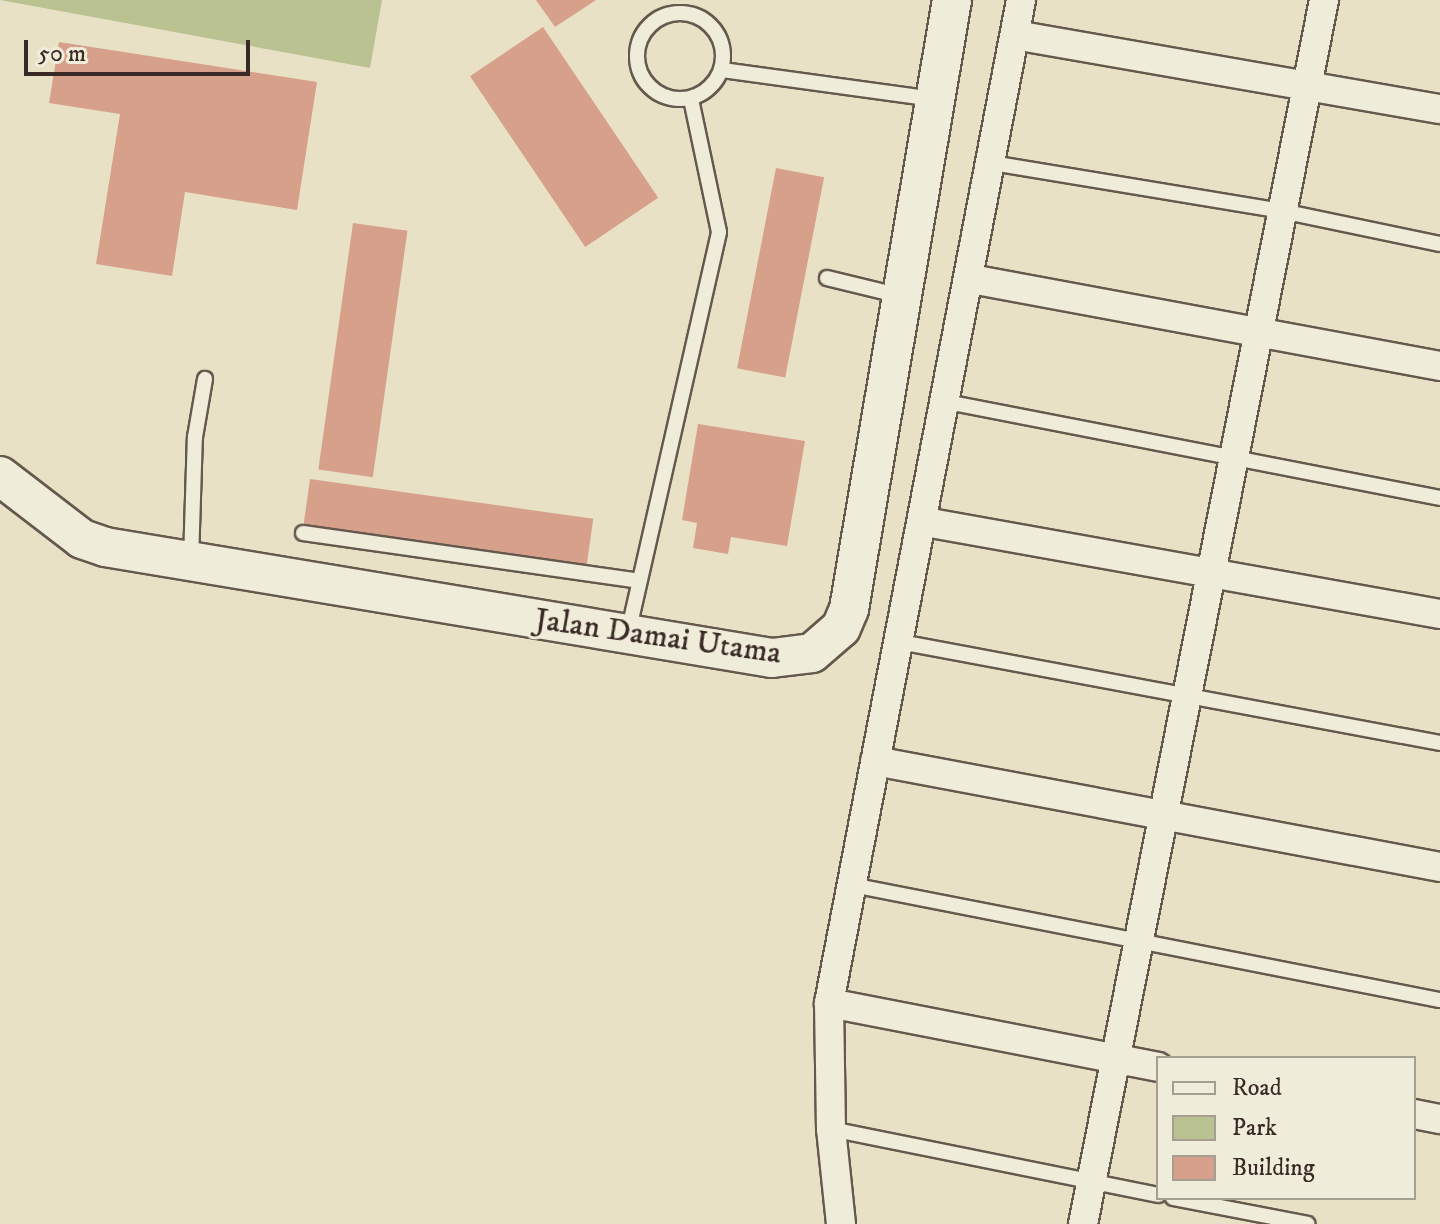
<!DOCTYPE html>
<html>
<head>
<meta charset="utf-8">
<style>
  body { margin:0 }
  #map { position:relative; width:1440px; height:1224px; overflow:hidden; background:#e8e1c6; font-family:"IM FELL DW Pica",serif }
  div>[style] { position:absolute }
  .green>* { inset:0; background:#bac292 }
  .building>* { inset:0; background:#d6a08a; transform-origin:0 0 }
  .roads { filter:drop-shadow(2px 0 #65584d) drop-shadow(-2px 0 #65584d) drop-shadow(0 2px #65584d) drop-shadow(0 -2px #65584d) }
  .lane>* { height:14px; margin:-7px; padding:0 7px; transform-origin:7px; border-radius:7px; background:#f0ecda }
  .lane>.ring { margin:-7px; padding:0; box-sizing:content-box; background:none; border:14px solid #f0ecda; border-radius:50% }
  .street>* { height:28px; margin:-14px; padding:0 14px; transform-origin:14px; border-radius:14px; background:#f0ecda }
  .secondary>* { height:38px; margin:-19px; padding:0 19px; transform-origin:19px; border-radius:19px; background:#f0ecda }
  span { translate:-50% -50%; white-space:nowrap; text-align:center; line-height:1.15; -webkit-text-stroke:6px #f0ecda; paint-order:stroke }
  .street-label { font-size:32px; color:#392a25 }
  .legend { position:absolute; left:1156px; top:1056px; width:260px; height:144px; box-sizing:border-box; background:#f0ecda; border:2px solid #a79e92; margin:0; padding:10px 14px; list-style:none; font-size:24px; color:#392a25 }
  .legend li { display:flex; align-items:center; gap:16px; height:40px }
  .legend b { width:40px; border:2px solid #a79e92 }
  .scale { position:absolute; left:24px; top:40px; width:226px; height:36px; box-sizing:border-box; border:4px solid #392a25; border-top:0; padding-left:10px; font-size:24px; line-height:28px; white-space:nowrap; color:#392a25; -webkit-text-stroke:6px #f0ecda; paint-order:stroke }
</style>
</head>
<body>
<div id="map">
  <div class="green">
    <i style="clip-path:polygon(0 0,382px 0,370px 68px)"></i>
  </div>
  <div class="building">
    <i style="clip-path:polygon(536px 0,596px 0,555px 27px)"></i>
    <i style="left:543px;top:27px;width:206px;height:88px;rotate:56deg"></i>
    <i style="clip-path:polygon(59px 42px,317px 82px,297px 210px,185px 192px,172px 276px,96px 264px,120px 114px,49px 103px)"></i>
    <i style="left:776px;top:168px;width:49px;height:204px;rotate:11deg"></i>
    <i style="left:353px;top:223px;width:55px;height:249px;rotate:8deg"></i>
    <i style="clip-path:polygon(698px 424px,805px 441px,787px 546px,731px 537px,728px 554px,693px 548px,697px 523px,682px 520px)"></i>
    <i style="left:310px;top:479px;width:286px;height:51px;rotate:8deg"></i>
  </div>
  <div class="roads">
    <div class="lane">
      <i class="ring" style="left:637px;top:13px;width:72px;height:72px"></i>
      <i style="left:722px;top:70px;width:214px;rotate:7.8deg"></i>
      <i style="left:992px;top:163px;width:294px;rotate:9.4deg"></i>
      <i style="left:1282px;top:211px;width:161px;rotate:11.8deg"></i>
      <i style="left:827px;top:278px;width:76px;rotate:13.7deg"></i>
      <i style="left:947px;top:402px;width:502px;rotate:11.02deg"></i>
      <i style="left:303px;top:533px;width:339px;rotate:8.1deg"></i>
      <i style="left:191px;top:561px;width:124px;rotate:-88.2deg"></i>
      <i style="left:195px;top:437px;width:59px;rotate:-80.2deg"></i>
      <i style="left:628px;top:633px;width:411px;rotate:-77.2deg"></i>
      <i style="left:719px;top:232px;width:136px;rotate:-101.9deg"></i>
      <i style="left:900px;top:642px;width:549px;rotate:10.59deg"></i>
      <i style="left:852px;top:885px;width:599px;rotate:11.07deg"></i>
      <i style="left:831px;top:1129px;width:334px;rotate:11.4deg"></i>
      <i style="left:1173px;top:1198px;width:137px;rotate:10.9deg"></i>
    </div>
    <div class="street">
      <i style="left:1015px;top:35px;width:431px;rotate:9.9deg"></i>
      <i style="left:971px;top:279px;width:477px;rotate:10.5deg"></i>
      <i style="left:925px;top:522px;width:523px;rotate:10.13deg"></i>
      <i style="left:875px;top:761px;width:575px;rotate:10.63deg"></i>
      <i style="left:829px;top:1003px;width:335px;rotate:11deg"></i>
      <i style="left:1414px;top:1114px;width:26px;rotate:11deg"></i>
      <i style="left:841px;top:1224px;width:96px;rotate:-96deg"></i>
      <i style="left:831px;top:1129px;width:126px;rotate:-90.9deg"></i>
      <i style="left:829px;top:1003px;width:1021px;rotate:-79.16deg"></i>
      <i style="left:1083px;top:1224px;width:1248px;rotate:-78.86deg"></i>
    </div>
    <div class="secondary">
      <i style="left:0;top:476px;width:103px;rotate:37.5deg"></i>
      <i style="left:82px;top:539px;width:24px;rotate:19deg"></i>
      <i style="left:105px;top:547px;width:676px;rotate:9.45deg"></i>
      <i style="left:772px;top:658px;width:40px;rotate:-7.1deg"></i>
      <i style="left:812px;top:653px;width:38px;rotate:-41deg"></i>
      <i style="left:841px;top:628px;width:21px;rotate:-67deg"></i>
      <i style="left:849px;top:609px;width:618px;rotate:-80.4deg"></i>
    </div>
  </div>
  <div class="street-label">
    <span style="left:658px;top:637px;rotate:8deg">Jalan Damai Utama</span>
  </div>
  <ul class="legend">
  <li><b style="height:10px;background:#f0ecda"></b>Road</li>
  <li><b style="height:22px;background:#bac292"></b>Park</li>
  <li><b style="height:22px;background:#d6a08a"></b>Building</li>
  </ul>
  <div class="scale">50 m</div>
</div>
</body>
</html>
